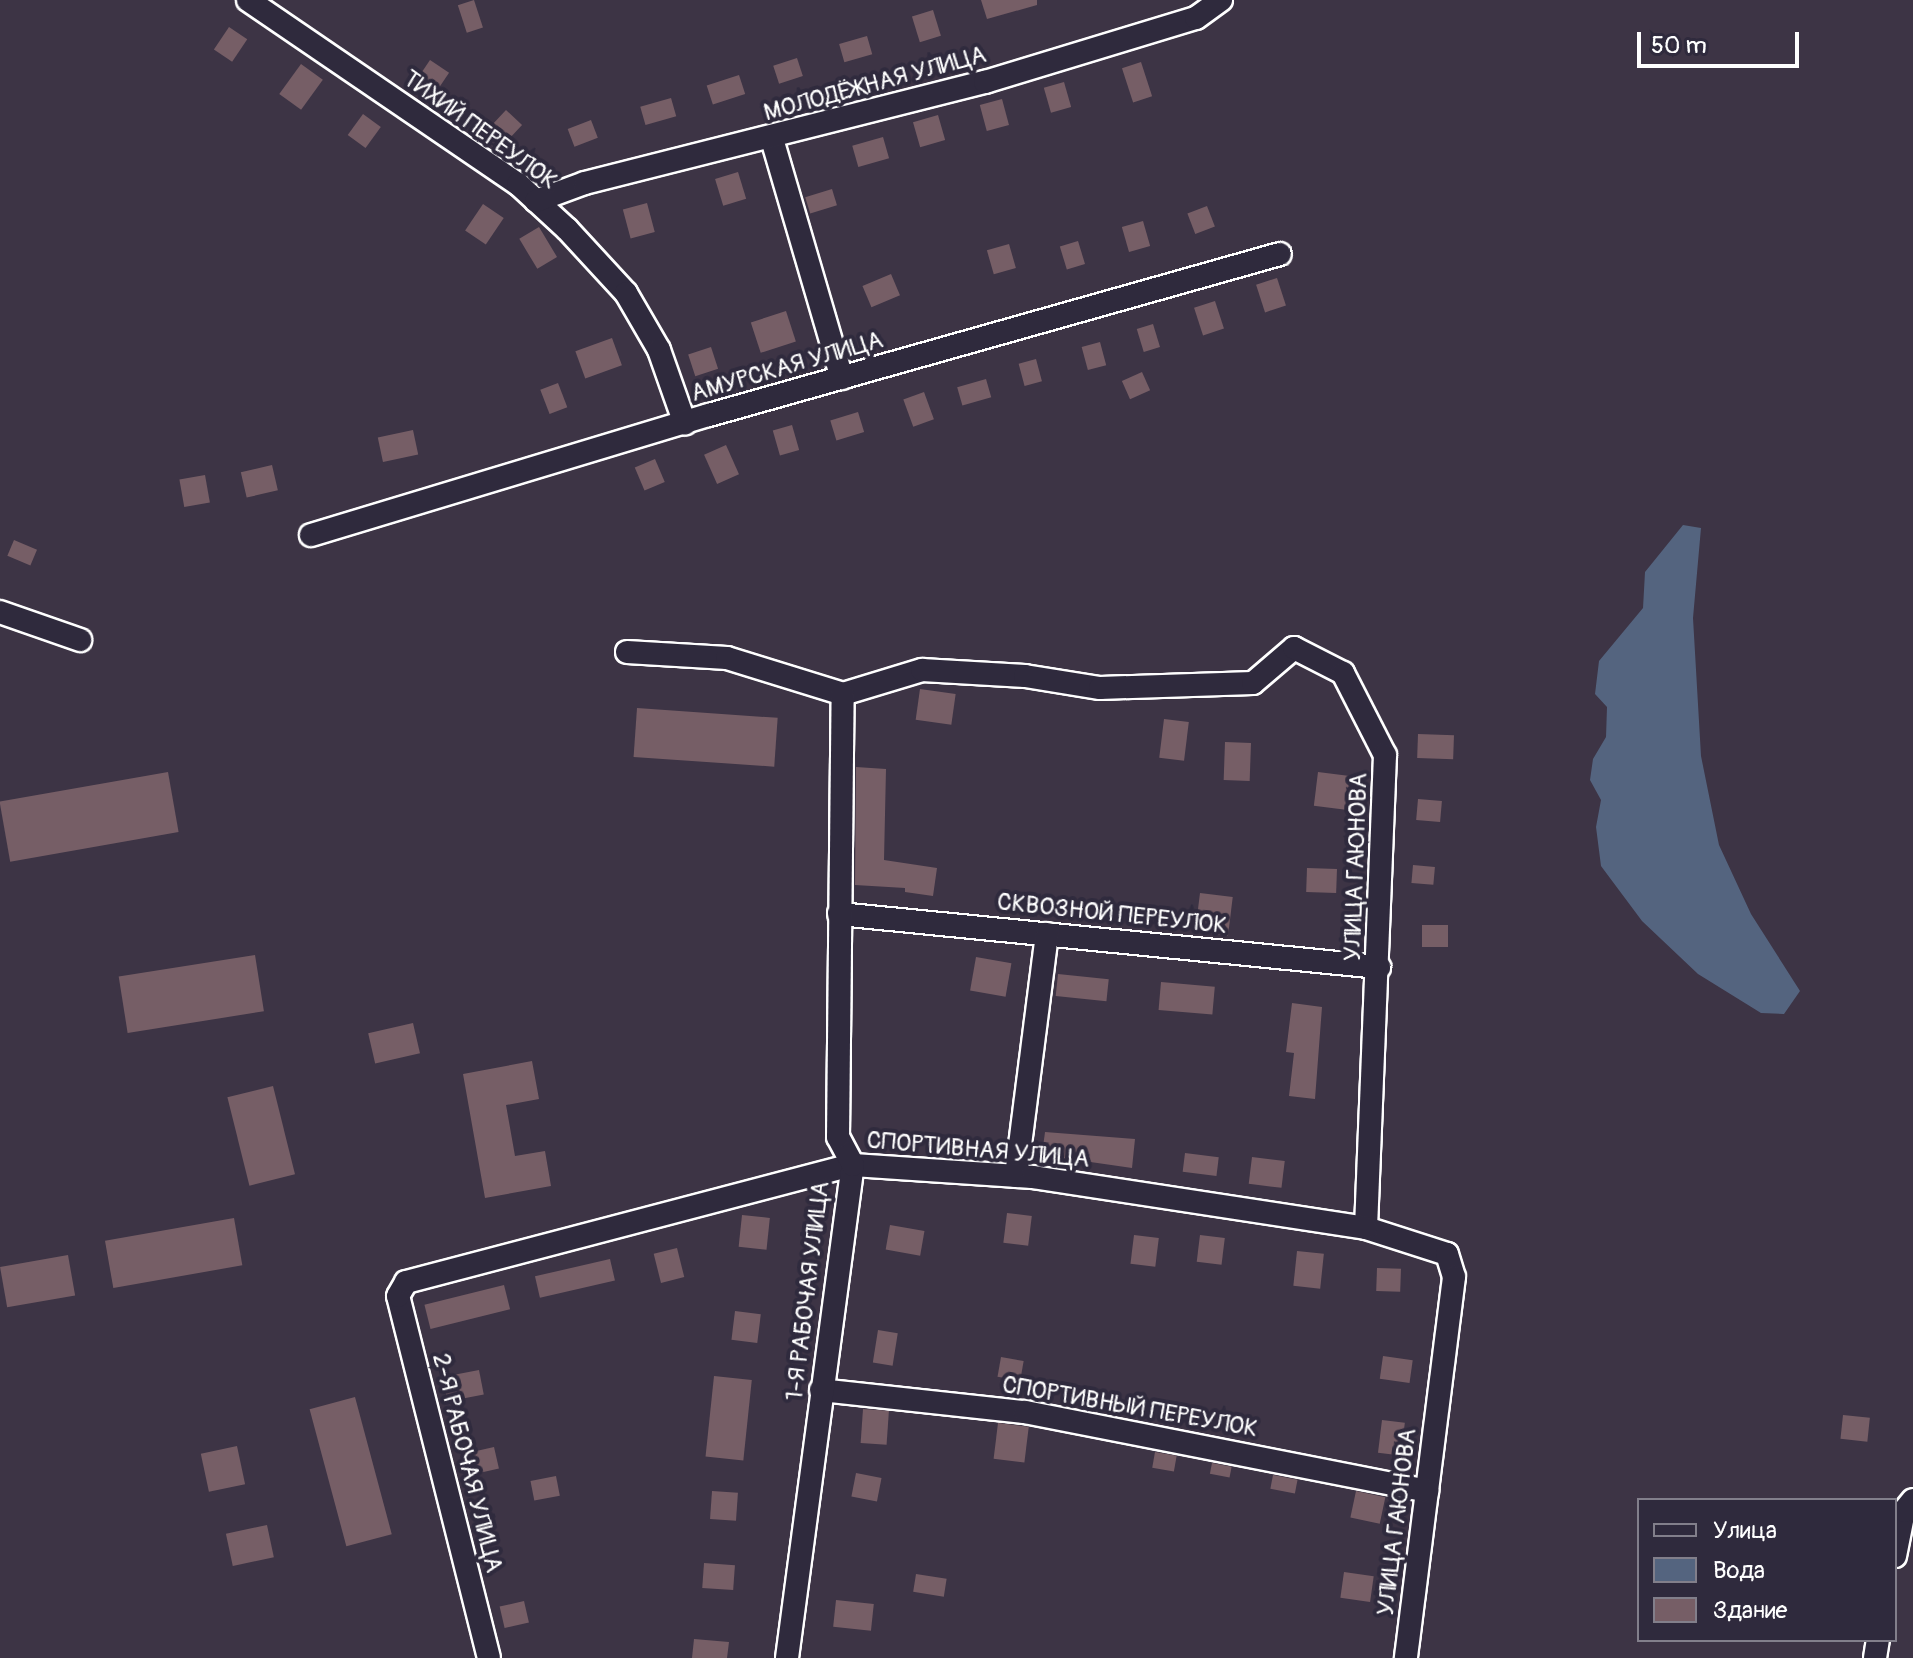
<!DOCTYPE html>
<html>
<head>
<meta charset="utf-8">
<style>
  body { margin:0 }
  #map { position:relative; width:1913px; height:1658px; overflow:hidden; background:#3d3445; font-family:Pangolin,sans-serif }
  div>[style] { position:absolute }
  .water>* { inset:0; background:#54647f }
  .building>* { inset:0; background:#765e66; transform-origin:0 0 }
  .roads { filter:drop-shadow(2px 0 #fff) drop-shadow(-2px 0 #fff) drop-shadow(0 2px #fff) drop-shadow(0 -2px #fff) }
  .minor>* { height:22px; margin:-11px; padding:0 11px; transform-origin:11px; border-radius:11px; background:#2f2a3d }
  span { translate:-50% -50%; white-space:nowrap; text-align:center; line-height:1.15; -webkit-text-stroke:8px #2f2a3d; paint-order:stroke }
  .street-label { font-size:24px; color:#fff }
  .legend { position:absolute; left:1637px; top:1498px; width:260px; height:144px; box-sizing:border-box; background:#2f2a3d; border:2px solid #827f8b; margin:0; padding:10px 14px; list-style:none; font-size:24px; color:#fff }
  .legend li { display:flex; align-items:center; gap:16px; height:40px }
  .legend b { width:40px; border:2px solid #827f8b }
  .scale { position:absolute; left:1637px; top:32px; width:162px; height:36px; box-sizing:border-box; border:4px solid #fff; border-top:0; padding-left:10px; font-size:24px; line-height:28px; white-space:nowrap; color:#fff; -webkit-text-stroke:6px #2f2a3d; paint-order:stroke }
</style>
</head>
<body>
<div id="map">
  <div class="water">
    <i style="clip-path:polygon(1683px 525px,1701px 528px,1693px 618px,1701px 756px,1719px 845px,1751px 914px,1800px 991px,1784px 1014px,1761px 1013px,1698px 974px,1642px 921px,1601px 866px,1596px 827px,1601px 800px,1590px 780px,1593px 759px,1606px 737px,1607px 707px,1595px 694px,1599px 661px,1643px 608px,1645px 572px)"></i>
  </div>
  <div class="building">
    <i style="left:474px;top:0;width:29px;height:17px;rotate:72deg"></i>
    <i style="clip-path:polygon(981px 0,1037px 0,1037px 5px,987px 19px)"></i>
    <i style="left:933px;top:10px;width:27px;height:22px;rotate:73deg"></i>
    <i style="left:229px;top:27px;width:22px;height:27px;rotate:34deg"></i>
    <i style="left:867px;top:36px;width:19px;height:29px;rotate:74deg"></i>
    <i style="left:797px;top:58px;width:19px;height:25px;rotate:72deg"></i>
    <i style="left:430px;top:60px;width:23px;height:31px;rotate:34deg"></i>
    <i style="left:1141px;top:62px;width:36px;height:20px;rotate:72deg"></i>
    <i style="left:301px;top:64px;width:27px;height:37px;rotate:36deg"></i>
    <i style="left:739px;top:75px;width:20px;height:34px;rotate:72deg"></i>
    <i style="left:1064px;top:82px;width:26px;height:21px;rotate:74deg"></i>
    <i style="left:671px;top:98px;width:19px;height:32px;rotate:74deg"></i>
    <i style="left:1002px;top:99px;width:27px;height:23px;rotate:75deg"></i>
    <i style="left:506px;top:110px;width:22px;height:36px;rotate:43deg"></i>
    <i style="left:363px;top:114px;width:22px;height:26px;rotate:36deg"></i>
    <i style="left:938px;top:115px;width:26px;height:26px;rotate:74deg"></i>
    <i style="left:591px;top:120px;width:19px;height:25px;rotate:69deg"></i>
    <i style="left:883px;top:137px;width:22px;height:32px;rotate:74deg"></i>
    <i style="left:738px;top:172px;width:28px;height:24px;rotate:73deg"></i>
    <i style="left:832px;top:189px;width:17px;height:28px;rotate:73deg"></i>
    <i style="left:647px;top:203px;width:30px;height:25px;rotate:75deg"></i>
    <i style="left:483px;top:204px;width:25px;height:32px;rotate:34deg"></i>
    <i style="left:1207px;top:206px;width:22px;height:21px;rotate:69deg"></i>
    <i style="left:1143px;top:221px;width:26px;height:22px;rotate:74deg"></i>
    <i style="left:539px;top:227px;width:35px;height:23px;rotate:59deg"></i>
    <i style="left:1078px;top:241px;width:24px;height:19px;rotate:73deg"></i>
    <i style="left:1009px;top:244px;width:25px;height:23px;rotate:74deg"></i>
    <i style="left:891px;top:274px;width:23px;height:31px;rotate:67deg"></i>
    <i style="left:1277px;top:278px;width:29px;height:22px;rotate:72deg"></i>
    <i style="left:1215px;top:301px;width:29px;height:22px;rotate:72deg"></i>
    <i style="left:786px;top:311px;width:32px;height:37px;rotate:72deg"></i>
    <i style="left:1153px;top:324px;width:24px;height:17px;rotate:73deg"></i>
    <i style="left:612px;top:338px;width:29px;height:39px;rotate:70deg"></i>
    <i style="left:1100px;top:342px;width:24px;height:19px;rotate:75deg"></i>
    <i style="left:711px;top:347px;width:23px;height:24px;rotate:72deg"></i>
    <i style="left:1036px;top:359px;width:23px;height:18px;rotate:75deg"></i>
    <i style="left:1142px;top:372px;width:20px;height:22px;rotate:66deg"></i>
    <i style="left:986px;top:379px;width:19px;height:30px;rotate:74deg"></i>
    <i style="left:558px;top:383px;width:26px;height:19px;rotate:69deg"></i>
    <i style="left:924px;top:392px;width:29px;height:22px;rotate:70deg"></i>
    <i style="left:858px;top:412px;width:21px;height:29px;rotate:73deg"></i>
    <i style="left:792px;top:425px;width:26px;height:20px;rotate:74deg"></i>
    <i style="left:413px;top:430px;width:25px;height:36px;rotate:78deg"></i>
    <i style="left:726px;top:445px;width:32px;height:24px;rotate:66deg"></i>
    <i style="left:655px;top:459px;width:25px;height:22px;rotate:67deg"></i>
    <i style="left:272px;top:465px;width:26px;height:32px;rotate:77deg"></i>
    <i style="left:205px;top:475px;width:28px;height:26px;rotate:80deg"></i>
    <i style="left:14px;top:540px;width:25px;height:17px;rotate:23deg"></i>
    <i style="left:920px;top:689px;width:36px;height:31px;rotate:8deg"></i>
    <i style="left:637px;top:708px;width:141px;height:49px;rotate:4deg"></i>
    <i style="left:1164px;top:719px;width:25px;height:39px;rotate:7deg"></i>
    <i style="left:1418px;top:734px;width:36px;height:24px;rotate:2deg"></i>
    <i style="left:1225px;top:742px;width:26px;height:38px;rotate:2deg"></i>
    <i style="clip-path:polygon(856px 767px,886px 769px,884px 860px,937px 868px,933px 896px,905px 892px,905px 888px,855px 885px)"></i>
    <i style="left:168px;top:772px;width:61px;height:171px;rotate:80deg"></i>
    <i style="left:1318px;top:772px;width:32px;height:34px;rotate:7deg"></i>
    <i style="left:1418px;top:799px;width:24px;height:21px;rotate:5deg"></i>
    <i style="left:1413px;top:865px;width:22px;height:18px;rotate:5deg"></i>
    <i style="left:1307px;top:868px;width:30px;height:24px;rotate:2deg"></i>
    <i style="left:1200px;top:893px;width:33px;height:39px;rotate:7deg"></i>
    <i style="left:1422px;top:925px;width:26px;height:22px"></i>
    <i style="left:255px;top:955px;width:57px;height:138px;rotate:81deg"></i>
    <i style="left:976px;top:957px;width:36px;height:34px;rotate:10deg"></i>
    <i style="left:1058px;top:974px;width:51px;height:22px;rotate:6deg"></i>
    <i style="left:1161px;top:982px;width:54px;height:28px;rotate:5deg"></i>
    <i style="clip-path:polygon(1292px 1003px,1322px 1007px,1315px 1099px,1289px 1096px,1294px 1053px,1286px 1052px)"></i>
    <i style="left:413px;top:1023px;width:31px;height:46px;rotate:77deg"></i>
    <i style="clip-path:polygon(532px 1061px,539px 1099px,506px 1105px,515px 1156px,545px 1151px,551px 1186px,485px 1198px,463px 1074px)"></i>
    <i style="left:273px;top:1086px;width:91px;height:47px;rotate:76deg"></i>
    <i style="clip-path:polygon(1045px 1132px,1135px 1139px,1132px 1168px,1042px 1155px)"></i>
    <i style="left:1185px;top:1153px;width:34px;height:19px;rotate:7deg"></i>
    <i style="left:1252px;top:1157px;width:33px;height:27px;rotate:7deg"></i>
    <i style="left:1007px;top:1213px;width:25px;height:30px;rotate:7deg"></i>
    <i style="left:742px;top:1215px;width:28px;height:32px;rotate:6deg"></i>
    <i style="left:234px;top:1218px;width:48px;height:131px;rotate:80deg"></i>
    <i style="left:890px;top:1225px;width:35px;height:25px;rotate:10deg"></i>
    <i style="left:1134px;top:1235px;width:25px;height:29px;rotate:7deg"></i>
    <i style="left:1200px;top:1235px;width:25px;height:27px;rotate:7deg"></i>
    <i style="left:677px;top:1248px;width:30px;height:24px;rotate:76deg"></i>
    <i style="left:1297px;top:1251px;width:27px;height:35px;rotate:6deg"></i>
    <i style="left:68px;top:1255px;width:41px;height:69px;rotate:80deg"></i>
    <i style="left:610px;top:1259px;width:22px;height:77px;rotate:77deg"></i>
    <i style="left:1377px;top:1268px;width:24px;height:23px;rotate:2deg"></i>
    <i style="left:504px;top:1285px;width:25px;height:82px;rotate:76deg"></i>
    <i style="left:735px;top:1311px;width:26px;height:29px;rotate:7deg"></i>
    <i style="left:878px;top:1330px;width:20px;height:33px;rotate:9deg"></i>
    <i style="left:1383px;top:1356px;width:30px;height:23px;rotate:8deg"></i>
    <i style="left:1001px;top:1357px;width:23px;height:20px;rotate:10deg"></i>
    <i style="left:479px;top:1370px;width:25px;height:37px;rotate:79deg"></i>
    <i style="left:714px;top:1376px;width:38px;height:81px;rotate:6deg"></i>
    <i style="left:355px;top:1397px;width:142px;height:47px;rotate:75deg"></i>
    <i style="left:863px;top:1409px;width:26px;height:34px;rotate:4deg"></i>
    <i style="left:1843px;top:1415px;width:27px;height:24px;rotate:6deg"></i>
    <i style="left:1382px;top:1420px;width:23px;height:33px;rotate:7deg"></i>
    <i style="left:998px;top:1423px;width:31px;height:36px;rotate:7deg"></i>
    <i style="left:237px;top:1446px;width:39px;height:37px;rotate:78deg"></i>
    <i style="left:494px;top:1447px;width:22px;height:26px;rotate:77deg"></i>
    <i style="left:1155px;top:1452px;width:22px;height:16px;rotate:10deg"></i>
    <i style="left:1212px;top:1463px;width:20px;height:11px;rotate:11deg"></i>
    <i style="left:856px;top:1473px;width:26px;height:24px;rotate:11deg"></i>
    <i style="left:1273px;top:1475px;width:25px;height:14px;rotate:11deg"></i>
    <i style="left:556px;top:1476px;width:20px;height:26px;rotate:79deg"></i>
    <i style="left:712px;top:1491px;width:26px;height:28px;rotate:4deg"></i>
    <i style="left:1356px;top:1491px;width:30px;height:27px;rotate:12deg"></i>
    <i style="left:267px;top:1525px;width:33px;height:42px;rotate:78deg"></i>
    <i style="left:704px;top:1563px;width:31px;height:25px;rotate:4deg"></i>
    <i style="left:1344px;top:1572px;width:30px;height:26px;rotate:8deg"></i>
    <i style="left:916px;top:1574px;width:31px;height:18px;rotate:9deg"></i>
    <i style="left:836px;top:1600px;width:38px;height:27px;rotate:6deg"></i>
    <i style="left:524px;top:1601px;width:22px;height:25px;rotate:77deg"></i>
    <i style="clip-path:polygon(694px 1639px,729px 1642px,727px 1658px,692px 1658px)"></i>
  </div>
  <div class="roads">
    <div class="minor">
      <i style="left:248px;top:0;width:327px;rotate:34.3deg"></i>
      <i style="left:518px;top:184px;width:67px;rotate:42.6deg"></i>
      <i style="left:567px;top:229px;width:87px;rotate:47.3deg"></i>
      <i style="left:626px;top:293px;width:66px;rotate:59.9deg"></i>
      <i style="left:659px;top:350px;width:78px;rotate:70.6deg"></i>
      <i style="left:772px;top:139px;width:249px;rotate:73.7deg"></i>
      <i style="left:536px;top:201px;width:52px;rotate:-20.2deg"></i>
      <i style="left:585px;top:183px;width:413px;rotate:-14.2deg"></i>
      <i style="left:985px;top:82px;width:220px;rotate:-16.9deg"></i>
      <i style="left:1196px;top:18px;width:31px;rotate:-36deg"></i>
      <i style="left:311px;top:535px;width:416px;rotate:-16.8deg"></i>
      <i style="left:709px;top:415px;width:593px;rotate:-15.75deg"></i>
      <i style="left:0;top:612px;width:85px;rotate:19.3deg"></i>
      <i style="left:627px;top:652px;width:100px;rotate:3.4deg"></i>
      <i style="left:727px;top:658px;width:121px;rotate:17.2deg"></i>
      <i style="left:843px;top:694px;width:83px;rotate:-16.9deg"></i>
      <i style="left:922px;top:670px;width:103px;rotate:3.3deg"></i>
      <i style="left:1025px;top:676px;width:76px;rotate:9.1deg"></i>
      <i style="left:1100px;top:688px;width:153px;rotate:-1.9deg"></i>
      <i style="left:1253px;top:683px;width:54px;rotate:-40.5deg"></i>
      <i style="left:1294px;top:648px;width:55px;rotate:27deg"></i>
      <i style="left:1343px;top:673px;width:92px;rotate:62.9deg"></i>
      <i style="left:1385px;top:755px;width:473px;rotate:92.3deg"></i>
      <i style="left:1366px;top:1228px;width:85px;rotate:17.8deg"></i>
      <i style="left:1447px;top:1254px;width:24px;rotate:73deg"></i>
      <i style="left:1454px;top:1277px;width:384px;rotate:97.2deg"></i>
      <i style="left:839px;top:914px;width:543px;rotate:5.61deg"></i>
      <i style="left:1016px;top:1176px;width:244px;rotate:-82.7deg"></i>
      <i style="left:821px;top:1390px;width:205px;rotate:6.2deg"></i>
      <i style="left:1025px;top:1412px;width:410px;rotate:11.1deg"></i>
      <i style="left:1895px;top:1556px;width:46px;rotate:-78.7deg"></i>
      <i style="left:1904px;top:1511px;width:14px;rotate:-51deg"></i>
      <i style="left:489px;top:1658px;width:373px;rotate:-104.1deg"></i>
      <i style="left:398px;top:1296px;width:16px;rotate:-60deg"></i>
      <i style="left:406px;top:1282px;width:462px;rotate:-14.7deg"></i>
      <i style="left:853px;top:1165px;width:180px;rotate:3.8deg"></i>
      <i style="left:1033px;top:1177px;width:337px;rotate:8.7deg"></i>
      <i style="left:787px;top:1658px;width:497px;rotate:-82.4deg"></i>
      <i style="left:853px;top:1165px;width:32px;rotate:-118deg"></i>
      <i style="left:838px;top:1137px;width:443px;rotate:-89.4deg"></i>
      <i style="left:1875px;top:1658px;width:18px;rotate:-81deg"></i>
    </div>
  </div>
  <div class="street-label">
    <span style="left:875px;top:84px;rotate:-15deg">МОЛОДЁЖНАЯ УЛИЦА</span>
    <span style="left:480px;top:130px;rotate:36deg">ТИХИЙ ПЕРЕУЛОК</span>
    <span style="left:787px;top:367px;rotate:-16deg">АМУРСКАЯ УЛИЦА</span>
    <span style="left:1356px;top:867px;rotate:-88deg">УЛИЦА ГАЮНОВА</span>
    <span style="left:1112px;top:914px;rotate:6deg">СКВОЗНОЙ ПЕРЕУЛОК</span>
    <span style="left:978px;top:1150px;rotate:5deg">СПОРТИВНАЯ УЛИЦА</span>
    <span style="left:808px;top:1291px;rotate:-83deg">1-Я РАБОЧАЯ УЛИЦА</span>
    <span style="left:1130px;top:1407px;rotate:10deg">СПОРТИВНЫЙ ПЕРЕУЛОК</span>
    <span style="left:467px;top:1463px;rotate:76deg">2-Я РАБОЧАЯ УЛИЦА</span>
    <span style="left:1397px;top:1522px;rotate:-83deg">УЛИЦА ГАЮНОВА</span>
  </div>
  <ul class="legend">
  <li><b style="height:10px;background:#2f2a3d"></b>Улица</li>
  <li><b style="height:22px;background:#54647f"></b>Вода</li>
  <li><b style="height:22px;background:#765e66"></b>Здание</li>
  </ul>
  <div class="scale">50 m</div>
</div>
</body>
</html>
